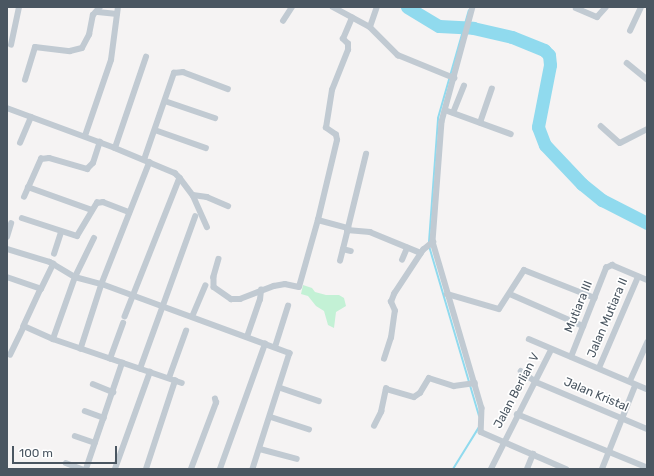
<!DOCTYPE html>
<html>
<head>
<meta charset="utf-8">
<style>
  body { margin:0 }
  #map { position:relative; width:654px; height:476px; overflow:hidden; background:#f5f3f3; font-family:Rubik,sans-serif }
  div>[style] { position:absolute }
  .green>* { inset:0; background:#c3f1d5 }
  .stream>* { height:2px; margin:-1px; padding:0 1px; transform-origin:1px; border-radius:1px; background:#90daee }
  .river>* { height:13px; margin:-6.5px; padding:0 6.5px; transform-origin:6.5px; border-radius:6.5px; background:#90daee }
  .street>* { height:5.5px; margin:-2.75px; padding:0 2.75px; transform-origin:2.75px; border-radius:2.75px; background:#c1cad2 }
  span { translate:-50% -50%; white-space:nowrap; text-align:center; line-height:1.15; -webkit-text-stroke:3.5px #fff; paint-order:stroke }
  .street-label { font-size:12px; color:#4a5661 }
  .frame { position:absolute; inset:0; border:8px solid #4a5661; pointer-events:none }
  .scale { position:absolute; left:12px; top:446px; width:105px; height:18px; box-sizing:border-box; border:2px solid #4a5661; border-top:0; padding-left:5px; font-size:12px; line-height:14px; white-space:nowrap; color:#4a5661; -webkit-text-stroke:3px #fff; paint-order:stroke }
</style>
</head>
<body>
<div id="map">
  <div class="green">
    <i style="clip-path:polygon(303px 285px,312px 288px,315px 292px,326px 295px,339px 295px,344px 298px,346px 306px,336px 312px,334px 328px,328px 325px,324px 311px,316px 306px,308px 296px,301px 294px)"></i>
  </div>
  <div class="stream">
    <i style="left:429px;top:242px;width:124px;rotate:-85.8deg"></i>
    <i style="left:438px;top:118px;width:112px;rotate:-74deg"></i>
    <i style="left:429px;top:246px;width:177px;rotate:73.6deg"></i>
    <i style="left:453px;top:469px;width:49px;rotate:-58.2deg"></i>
  </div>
  <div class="river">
    <i style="left:407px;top:7px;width:37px;rotate:31deg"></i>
    <i style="left:439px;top:26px;width:34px;rotate:3deg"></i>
    <i style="left:473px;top:28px;width:40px;rotate:13deg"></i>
    <i style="left:512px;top:37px;width:35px;rotate:22deg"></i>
    <i style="left:544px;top:50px;width:7px;rotate:45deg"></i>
    <i style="left:549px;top:55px;width:10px;rotate:84deg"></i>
    <i style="left:550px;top:65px;width:63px;rotate:101deg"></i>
    <i style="left:538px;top:127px;width:19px;rotate:69deg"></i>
    <i style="left:545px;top:145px;width:54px;rotate:46.5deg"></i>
    <i style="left:582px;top:184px;width:26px;rotate:39deg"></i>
    <i style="left:602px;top:200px;width:51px;rotate:27.1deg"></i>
  </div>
  <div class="street">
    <i style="left:333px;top:7px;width:42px;rotate:28.4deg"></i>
    <i style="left:370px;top:27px;width:40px;rotate:45deg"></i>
    <i style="left:398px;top:55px;width:61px;rotate:22.3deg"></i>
    <i style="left:473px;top:7px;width:119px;rotate:105.1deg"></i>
    <i style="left:442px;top:122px;width:120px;rotate:94.3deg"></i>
    <i style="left:433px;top:242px;width:173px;rotate:73.6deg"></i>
    <i style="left:482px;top:408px;width:24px;rotate:92deg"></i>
    <i style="left:481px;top:432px;width:93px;rotate:23.5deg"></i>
    <i style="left:576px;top:8px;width:23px;rotate:23deg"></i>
    <i style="left:597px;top:17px;width:13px;rotate:-48deg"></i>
    <i style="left:98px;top:12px;width:19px;rotate:6deg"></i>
    <i style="left:283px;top:21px;width:17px;rotate:-57deg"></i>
    <i style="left:370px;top:27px;width:21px;rotate:-71deg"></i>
    <i style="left:630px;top:31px;width:26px;rotate:-65deg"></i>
    <i style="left:11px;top:45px;width:39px;rotate:-78deg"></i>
    <i style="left:627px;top:63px;width:26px;rotate:39deg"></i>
    <i style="left:25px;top:80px;width:34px;rotate:-73deg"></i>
    <i style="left:35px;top:47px;width:35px;rotate:7deg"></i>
    <i style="left:70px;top:51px;width:12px;rotate:-14deg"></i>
    <i style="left:82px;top:48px;width:15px;rotate:-62deg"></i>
    <i style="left:89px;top:35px;width:20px;rotate:-79deg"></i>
    <i style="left:93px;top:15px;width:11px;rotate:-49deg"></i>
    <i style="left:165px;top:101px;width:53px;rotate:18.8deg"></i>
    <i style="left:7px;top:108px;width:115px;rotate:20.3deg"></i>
    <i style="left:115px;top:148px;width:65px;rotate:22.6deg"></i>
    <i style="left:175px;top:173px;width:7px;rotate:45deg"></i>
    <i style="left:180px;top:178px;width:149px;rotate:111.6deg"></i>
    <i style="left:445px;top:110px;width:70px;rotate:20deg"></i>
    <i style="left:453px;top:113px;width:29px;rotate:-68deg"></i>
    <i style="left:480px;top:123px;width:36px;rotate:-71deg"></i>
    <i style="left:601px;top:126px;width:25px;rotate:42deg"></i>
    <i style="left:620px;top:143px;width:30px;rotate:-27deg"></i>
    <i style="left:155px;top:130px;width:54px;rotate:19.4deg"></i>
    <i style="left:85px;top:136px;width:80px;rotate:-71.1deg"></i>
    <i style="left:111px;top:60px;width:53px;rotate:-82.5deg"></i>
    <i style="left:20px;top:143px;width:28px;rotate:-67deg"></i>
    <i style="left:115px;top:148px;width:96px;rotate:-71.2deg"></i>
    <i style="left:144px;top:160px;width:92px;rotate:-71deg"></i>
    <i style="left:174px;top:73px;width:9px;rotate:-6deg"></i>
    <i style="left:183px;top:72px;width:48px;rotate:20.7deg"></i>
    <i style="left:150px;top:162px;width:131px;rotate:111.5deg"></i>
    <i style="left:102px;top:284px;width:200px;rotate:20.2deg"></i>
    <i style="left:290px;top:353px;width:122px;rotate:107.7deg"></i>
    <i style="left:180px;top:178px;width:21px;rotate:53deg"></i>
    <i style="left:193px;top:195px;width:35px;rotate:66deg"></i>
    <i style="left:28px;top:187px;width:68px;rotate:19.8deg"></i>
    <i style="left:193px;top:195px;width:14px;rotate:8deg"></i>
    <i style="left:207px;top:197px;width:23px;rotate:23deg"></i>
    <i style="left:24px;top:197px;width:42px;rotate:-65.9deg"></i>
    <i style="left:41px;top:159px;width:8px;rotate:-7deg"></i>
    <i style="left:49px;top:158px;width:40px;rotate:16deg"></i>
    <i style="left:87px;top:169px;width:8px;rotate:-45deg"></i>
    <i style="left:93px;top:163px;width:22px;rotate:-72deg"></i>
    <i style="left:22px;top:218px;width:58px;rotate:18.1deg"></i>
    <i style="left:77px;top:236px;width:39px;rotate:-59deg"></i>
    <i style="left:97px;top:203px;width:6px;rotate:-9deg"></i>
    <i style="left:103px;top:202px;width:28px;rotate:21deg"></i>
    <i style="left:318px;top:220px;width:82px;rotate:-76.6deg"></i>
    <i style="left:337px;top:140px;width:5px;rotate:-101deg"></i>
    <i style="left:336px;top:135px;width:12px;rotate:-145deg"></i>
    <i style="left:326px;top:128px;width:38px;rotate:-81deg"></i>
    <i style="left:332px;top:90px;width:43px;rotate:-68.2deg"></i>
    <i style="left:348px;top:50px;width:6px;rotate:-90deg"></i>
    <i style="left:348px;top:44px;width:7px;rotate:-135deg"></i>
    <i style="left:343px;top:39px;width:23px;rotate:-67deg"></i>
    <i style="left:347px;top:230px;width:23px;rotate:5deg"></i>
    <i style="left:370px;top:232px;width:55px;rotate:22.4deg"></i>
    <i style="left:7px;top:237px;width:14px;rotate:-73deg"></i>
    <i style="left:7px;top:249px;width:45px;rotate:16.8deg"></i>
    <i style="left:50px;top:262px;width:29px;rotate:31deg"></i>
    <i style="left:75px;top:277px;width:28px;rotate:15deg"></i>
    <i style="left:102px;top:284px;width:68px;rotate:107.9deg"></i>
    <i style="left:343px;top:249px;width:8px;rotate:14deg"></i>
    <i style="left:54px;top:254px;width:23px;rotate:-72deg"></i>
    <i style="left:219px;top:259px;width:19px;rotate:106deg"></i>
    <i style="left:214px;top:277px;width:10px;rotate:90deg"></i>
    <i style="left:214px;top:287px;width:21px;rotate:35deg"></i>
    <i style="left:231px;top:299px;width:9px"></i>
    <i style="left:240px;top:299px;width:36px;rotate:-21deg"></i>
    <i style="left:274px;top:286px;width:11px;rotate:-10deg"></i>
    <i style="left:285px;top:284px;width:14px;rotate:12deg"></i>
    <i style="left:299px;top:287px;width:70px;rotate:-74.2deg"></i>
    <i style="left:318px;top:220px;width:31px;rotate:15deg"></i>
    <i style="left:348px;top:228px;width:76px;rotate:-76.3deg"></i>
    <i style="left:402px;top:260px;width:13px;rotate:-67deg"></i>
    <i style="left:340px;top:261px;width:34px;rotate:-76deg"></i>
    <i style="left:7px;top:277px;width:36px;rotate:19deg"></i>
    <i style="left:41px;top:289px;width:41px;rotate:114.7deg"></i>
    <i style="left:24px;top:326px;width:32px;rotate:24deg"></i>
    <i style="left:53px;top:339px;width:136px;rotate:18.8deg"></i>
    <i style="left:41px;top:289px;width:28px;rotate:-64deg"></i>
    <i style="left:447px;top:294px;width:54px;rotate:16.1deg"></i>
    <i style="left:499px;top:309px;width:46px;rotate:-57.3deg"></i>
    <i style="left:524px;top:270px;width:76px;rotate:21.5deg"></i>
    <i style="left:510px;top:294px;width:80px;rotate:23.7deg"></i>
    <i style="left:192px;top:317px;width:34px;rotate:-67deg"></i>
    <i style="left:247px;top:337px;width:39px;rotate:-71deg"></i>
    <i style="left:260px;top:300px;width:10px;rotate:-84deg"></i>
    <i style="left:53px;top:339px;width:66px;rotate:-70.5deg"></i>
    <i style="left:75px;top:277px;width:43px;rotate:-64deg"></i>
    <i style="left:529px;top:339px;width:128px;rotate:23deg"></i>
    <i style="left:275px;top:347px;width:43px;rotate:-72.4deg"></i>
    <i style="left:10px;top:355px;width:32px;rotate:-64deg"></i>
    <i style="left:571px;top:357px;width:96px;rotate:-68.5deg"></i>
    <i style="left:606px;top:268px;width:7px;rotate:-27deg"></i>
    <i style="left:612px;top:265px;width:38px;rotate:23deg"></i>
    <i style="left:110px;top:359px;width:38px;rotate:-70deg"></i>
    <i style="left:384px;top:359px;width:22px;rotate:-72deg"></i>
    <i style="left:391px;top:338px;width:27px;rotate:-82deg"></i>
    <i style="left:395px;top:311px;width:10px;rotate:-114deg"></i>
    <i style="left:391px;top:302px;width:9px;rotate:-69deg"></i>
    <i style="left:394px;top:294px;width:53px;rotate:-56.6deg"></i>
    <i style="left:423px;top:250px;width:13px;rotate:-39deg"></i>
    <i style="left:599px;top:368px;width:99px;rotate:-66.8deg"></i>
    <i style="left:140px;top:369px;width:162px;rotate:-70.1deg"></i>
    <i style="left:521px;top:371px;width:19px;rotate:36deg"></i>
    <i style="left:536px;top:382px;width:121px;rotate:22.9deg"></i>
    <i style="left:169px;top:378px;width:50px;rotate:-70.1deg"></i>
    <i style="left:630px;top:381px;width:42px;rotate:-65.9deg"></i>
    <i style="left:93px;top:384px;width:22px;rotate:22deg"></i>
    <i style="left:281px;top:388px;width:40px;rotate:18.9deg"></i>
    <i style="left:85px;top:411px;width:20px;rotate:20deg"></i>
    <i style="left:517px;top:414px;width:137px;rotate:22.3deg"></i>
    <i style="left:271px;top:417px;width:40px;rotate:18deg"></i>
    <i style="left:374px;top:426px;width:16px;rotate:-63deg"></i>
    <i style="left:381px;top:412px;width:24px;rotate:-78deg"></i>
    <i style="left:386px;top:389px;width:29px;rotate:16deg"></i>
    <i style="left:414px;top:397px;width:7px;rotate:-34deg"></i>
    <i style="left:420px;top:393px;width:17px;rotate:-59deg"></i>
    <i style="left:429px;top:378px;width:26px;rotate:18deg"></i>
    <i style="left:454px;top:386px;width:21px;rotate:-8deg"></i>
    <i style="left:75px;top:436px;width:21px;rotate:19deg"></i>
    <i style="left:260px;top:449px;width:38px;rotate:15deg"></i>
    <i style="left:66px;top:463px;width:17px;rotate:21deg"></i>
    <i style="left:86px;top:469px;width:112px;rotate:-71.2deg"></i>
    <i style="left:115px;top:469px;width:103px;rotate:-70.2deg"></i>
    <i style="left:146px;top:469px;width:93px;rotate:-71.8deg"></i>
    <i style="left:191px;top:469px;width:71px;rotate:-69.3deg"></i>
    <i style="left:216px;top:403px;width:4px;rotate:-104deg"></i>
    <i style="left:220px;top:469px;width:133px;rotate:-70.2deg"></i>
    <i style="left:491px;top:469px;width:133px;rotate:-63.2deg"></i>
    <i style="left:527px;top:469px;width:16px;rotate:-68deg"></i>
    <i style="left:602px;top:469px;width:89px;rotate:-68.3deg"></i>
  </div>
  <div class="street-label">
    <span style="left:579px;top:307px;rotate:-68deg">Mutiara III</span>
    <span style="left:608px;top:318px;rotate:-67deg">Jalan Mutiara II</span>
    <span style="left:517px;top:391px;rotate:-62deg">Jalan Berlian V</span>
    <span style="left:596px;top:395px;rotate:23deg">Jalan Kristal</span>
  </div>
  <div class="frame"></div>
  <div class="scale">100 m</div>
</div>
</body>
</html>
